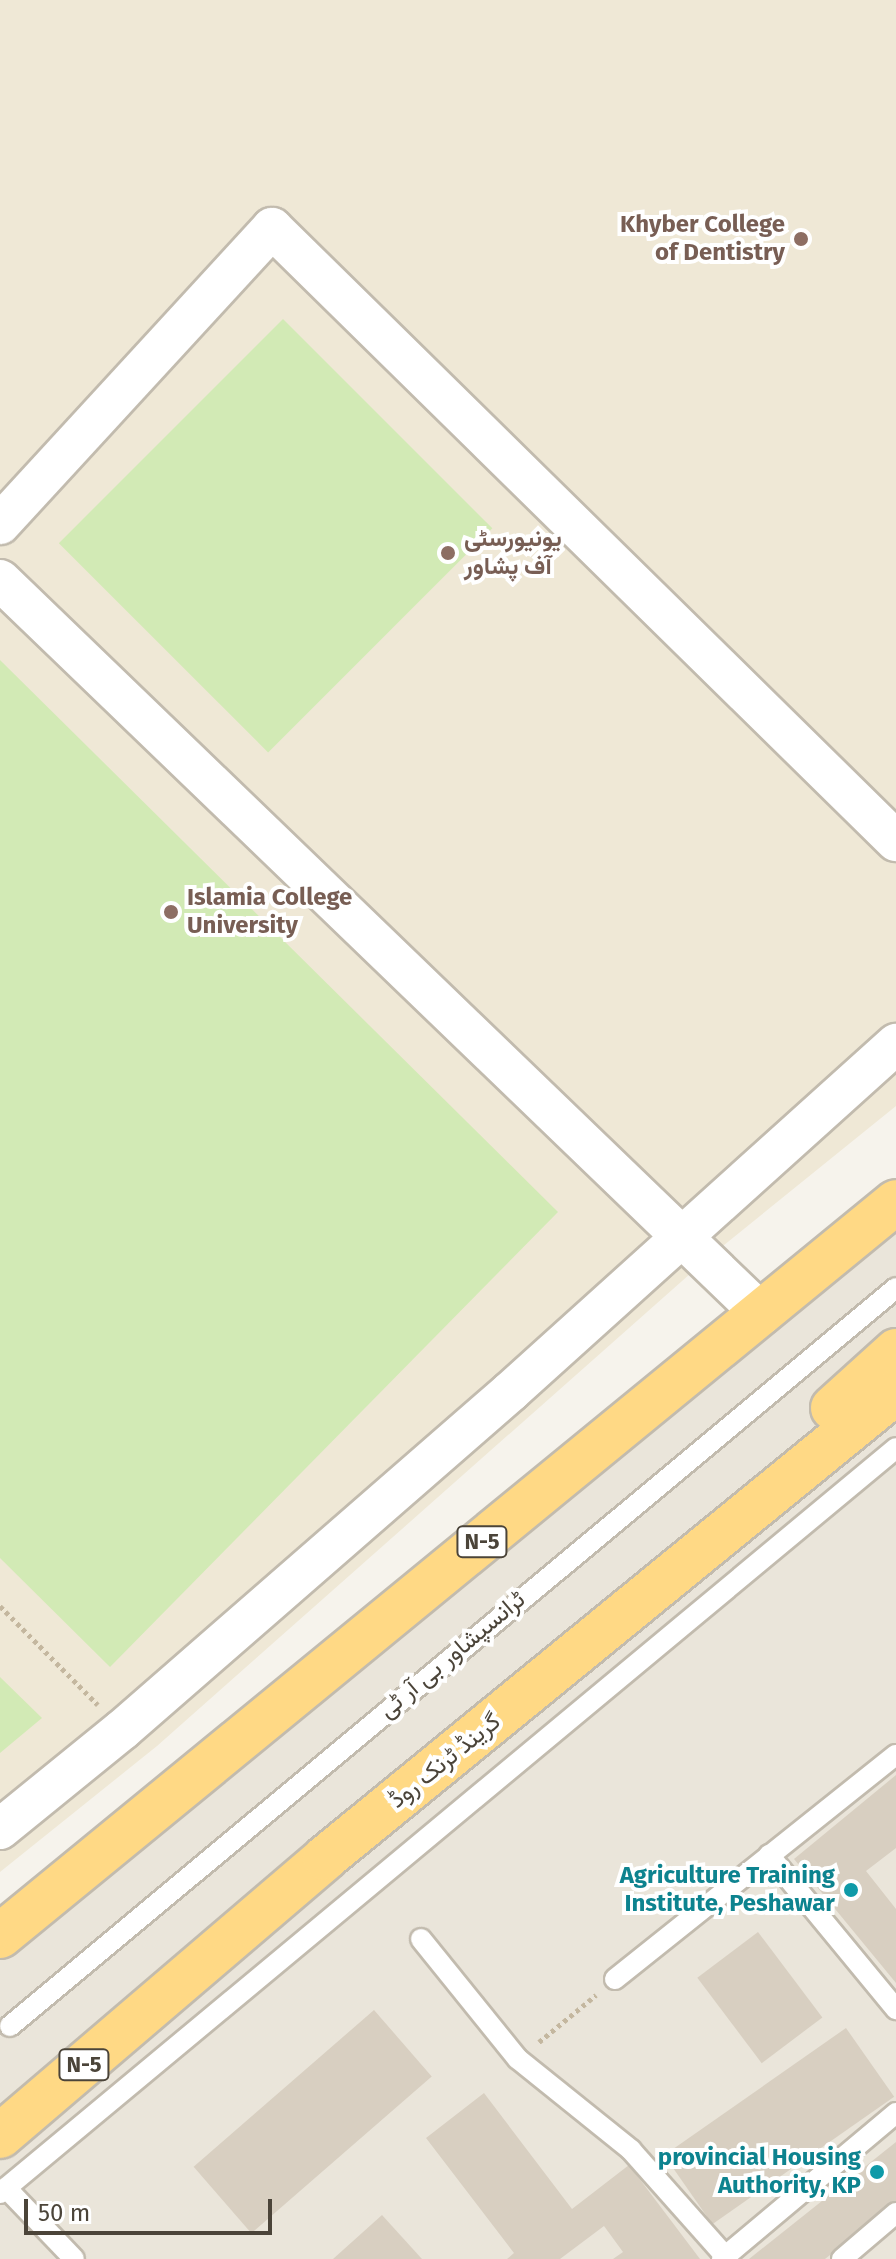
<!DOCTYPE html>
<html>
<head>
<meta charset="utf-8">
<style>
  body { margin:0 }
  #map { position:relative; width:896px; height:2259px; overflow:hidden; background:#f6f3ec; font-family:"Fira Sans",Vazirmatn,sans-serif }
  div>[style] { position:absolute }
  .residential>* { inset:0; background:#eae5da }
  .education>* { inset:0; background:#efe8d6 }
  .green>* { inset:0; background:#d2eab5; transform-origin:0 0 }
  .building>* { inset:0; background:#d8cfc1; transform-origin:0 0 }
  .path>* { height:5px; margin-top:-2.5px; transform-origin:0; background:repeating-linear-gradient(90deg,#c4b79f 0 4px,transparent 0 8px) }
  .roads { filter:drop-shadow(2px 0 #c2bbae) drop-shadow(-2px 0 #c2bbae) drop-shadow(0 2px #c2bbae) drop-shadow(0 -2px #c2bbae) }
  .service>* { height:20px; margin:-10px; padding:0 10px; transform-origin:10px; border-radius:10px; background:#fff }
  .minor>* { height:40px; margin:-20px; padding:0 20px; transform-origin:20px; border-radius:20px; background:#fff }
  .trunk>* { height:44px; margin:-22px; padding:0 22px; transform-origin:22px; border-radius:22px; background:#ffd985 }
  .dots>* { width:22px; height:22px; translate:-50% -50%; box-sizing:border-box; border:4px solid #fff; border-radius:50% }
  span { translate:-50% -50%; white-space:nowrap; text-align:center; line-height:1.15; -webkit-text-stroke:8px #fff; paint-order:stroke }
  .shield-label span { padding:2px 6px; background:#fff; border:2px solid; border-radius:6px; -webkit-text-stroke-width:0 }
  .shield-label { font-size:22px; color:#4b4439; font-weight:700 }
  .education-label { font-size:24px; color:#785e54; font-weight:700 }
  .right { translate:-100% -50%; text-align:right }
  .left { translate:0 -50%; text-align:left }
  .street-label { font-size:24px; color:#4b4439 }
  .culture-label { font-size:24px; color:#0d838f; font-weight:700 }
  .scale { position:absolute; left:24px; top:2199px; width:248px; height:36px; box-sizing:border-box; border:4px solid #4b4439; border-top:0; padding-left:10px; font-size:24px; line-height:28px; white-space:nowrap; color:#4b4439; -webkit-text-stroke:6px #fff; paint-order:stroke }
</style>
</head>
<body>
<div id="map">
  <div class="residential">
    <i style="clip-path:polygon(896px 1204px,896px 2259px,0 2259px,0 1940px)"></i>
  </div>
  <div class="education">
    <i style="clip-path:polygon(0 0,896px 0,896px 1106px,708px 1258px,157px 1746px,0 1872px)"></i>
  </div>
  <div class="green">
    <i style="left:283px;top:319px;width:296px;height:317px;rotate:45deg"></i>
    <i style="clip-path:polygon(0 660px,558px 1212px,110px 1667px,0 1558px)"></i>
    <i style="clip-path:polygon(0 1677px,42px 1718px,0 1753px)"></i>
  </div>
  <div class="building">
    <i style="clip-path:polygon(896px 1775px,896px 1848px,866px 1871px,896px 1909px,896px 1983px,794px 1859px)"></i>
    <i style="left:758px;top:1932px;width:107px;height:76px;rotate:53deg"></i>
    <i style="left:374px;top:2010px;width:88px;height:239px;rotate:49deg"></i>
    <i style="left:846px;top:2028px;width:84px;height:222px;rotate:55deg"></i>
    <i style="clip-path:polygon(484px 2093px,572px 2209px,629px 2165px,700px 2259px,613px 2259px,623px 2252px,604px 2226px,560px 2259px,507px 2259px,514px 2253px,426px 2138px)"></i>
    <i style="clip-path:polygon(896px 2142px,896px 2202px,825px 2259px,749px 2259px)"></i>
    <i style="clip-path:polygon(382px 2215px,422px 2259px,333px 2259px)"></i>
  </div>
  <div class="path">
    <i style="left:0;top:1606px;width:139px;rotate:45.3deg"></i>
    <i style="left:539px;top:2042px;width:74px;rotate:-39.5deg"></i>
  </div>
  <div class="roads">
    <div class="service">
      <i style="left:769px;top:1855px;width:200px;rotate:50.5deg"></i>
      <i style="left:421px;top:1939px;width:154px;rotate:51.1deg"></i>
      <i style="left:518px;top:2059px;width:145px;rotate:38.8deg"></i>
      <i style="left:631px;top:2150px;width:142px;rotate:48.4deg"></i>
      <i style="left:615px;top:1979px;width:359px;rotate:-38.6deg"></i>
      <i style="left:10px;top:2026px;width:1153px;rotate:-39.79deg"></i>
      <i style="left:6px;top:2188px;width:98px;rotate:46.2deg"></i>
      <i style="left:0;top:2193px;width:1165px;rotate:-39.74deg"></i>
      <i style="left:722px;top:2259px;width:227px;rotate:-40deg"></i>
      <i style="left:842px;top:2259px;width:71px;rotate:-40.4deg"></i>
    </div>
    <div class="minor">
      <i style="left:0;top:524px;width:402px;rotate:-47.4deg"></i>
      <i style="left:272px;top:228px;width:875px;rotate:44.49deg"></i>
      <i style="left:0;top:580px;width:1058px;rotate:43.93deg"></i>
      <i style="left:0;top:1829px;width:157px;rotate:-39.1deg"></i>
      <i style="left:122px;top:1730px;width:515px;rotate:-41.06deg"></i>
      <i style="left:510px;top:1392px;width:520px;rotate:-42.04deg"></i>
    </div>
    <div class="trunk">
      <i style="left:833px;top:1408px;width:85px;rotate:-42.1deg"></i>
      <i style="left:0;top:1936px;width:1158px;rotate:-39.32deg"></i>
      <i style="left:0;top:2136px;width:428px;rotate:-40.5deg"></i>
      <i style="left:325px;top:1858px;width:737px;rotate:-39.22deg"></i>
    </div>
  </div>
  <div class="dots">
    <i style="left:801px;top:239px;background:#8d6e63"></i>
    <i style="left:448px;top:553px;background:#8d6e63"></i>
    <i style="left:171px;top:912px;background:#8d6e63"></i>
    <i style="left:851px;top:1890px;background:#0f9aa8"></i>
    <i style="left:877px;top:2172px;background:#0f9aa8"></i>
  </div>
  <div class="shield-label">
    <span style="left:482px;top:1542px">N-5</span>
    <span style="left:84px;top:2065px">N-5</span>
  </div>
  <div class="education-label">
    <span class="right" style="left:785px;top:239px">Khyber College<br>of Dentistry</span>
    <span class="left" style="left:464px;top:553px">یونیورسٹی<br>آف پشاور</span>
    <span class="left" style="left:187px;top:912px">Islamia College<br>University</span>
  </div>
  <div class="street-label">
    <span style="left:452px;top:1655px;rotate:-40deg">ٹرانسپشاور بی آر ٹی</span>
    <span style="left:445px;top:1761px;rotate:-39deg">گرینڈ ٹرنک روڈ</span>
  </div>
  <div class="culture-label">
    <span class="right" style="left:835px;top:1890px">Agriculture Training<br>Institute, Peshawar</span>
    <span class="right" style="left:861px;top:2172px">provincial Housing<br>Authority, KP</span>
  </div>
  <div class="scale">50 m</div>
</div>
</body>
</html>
